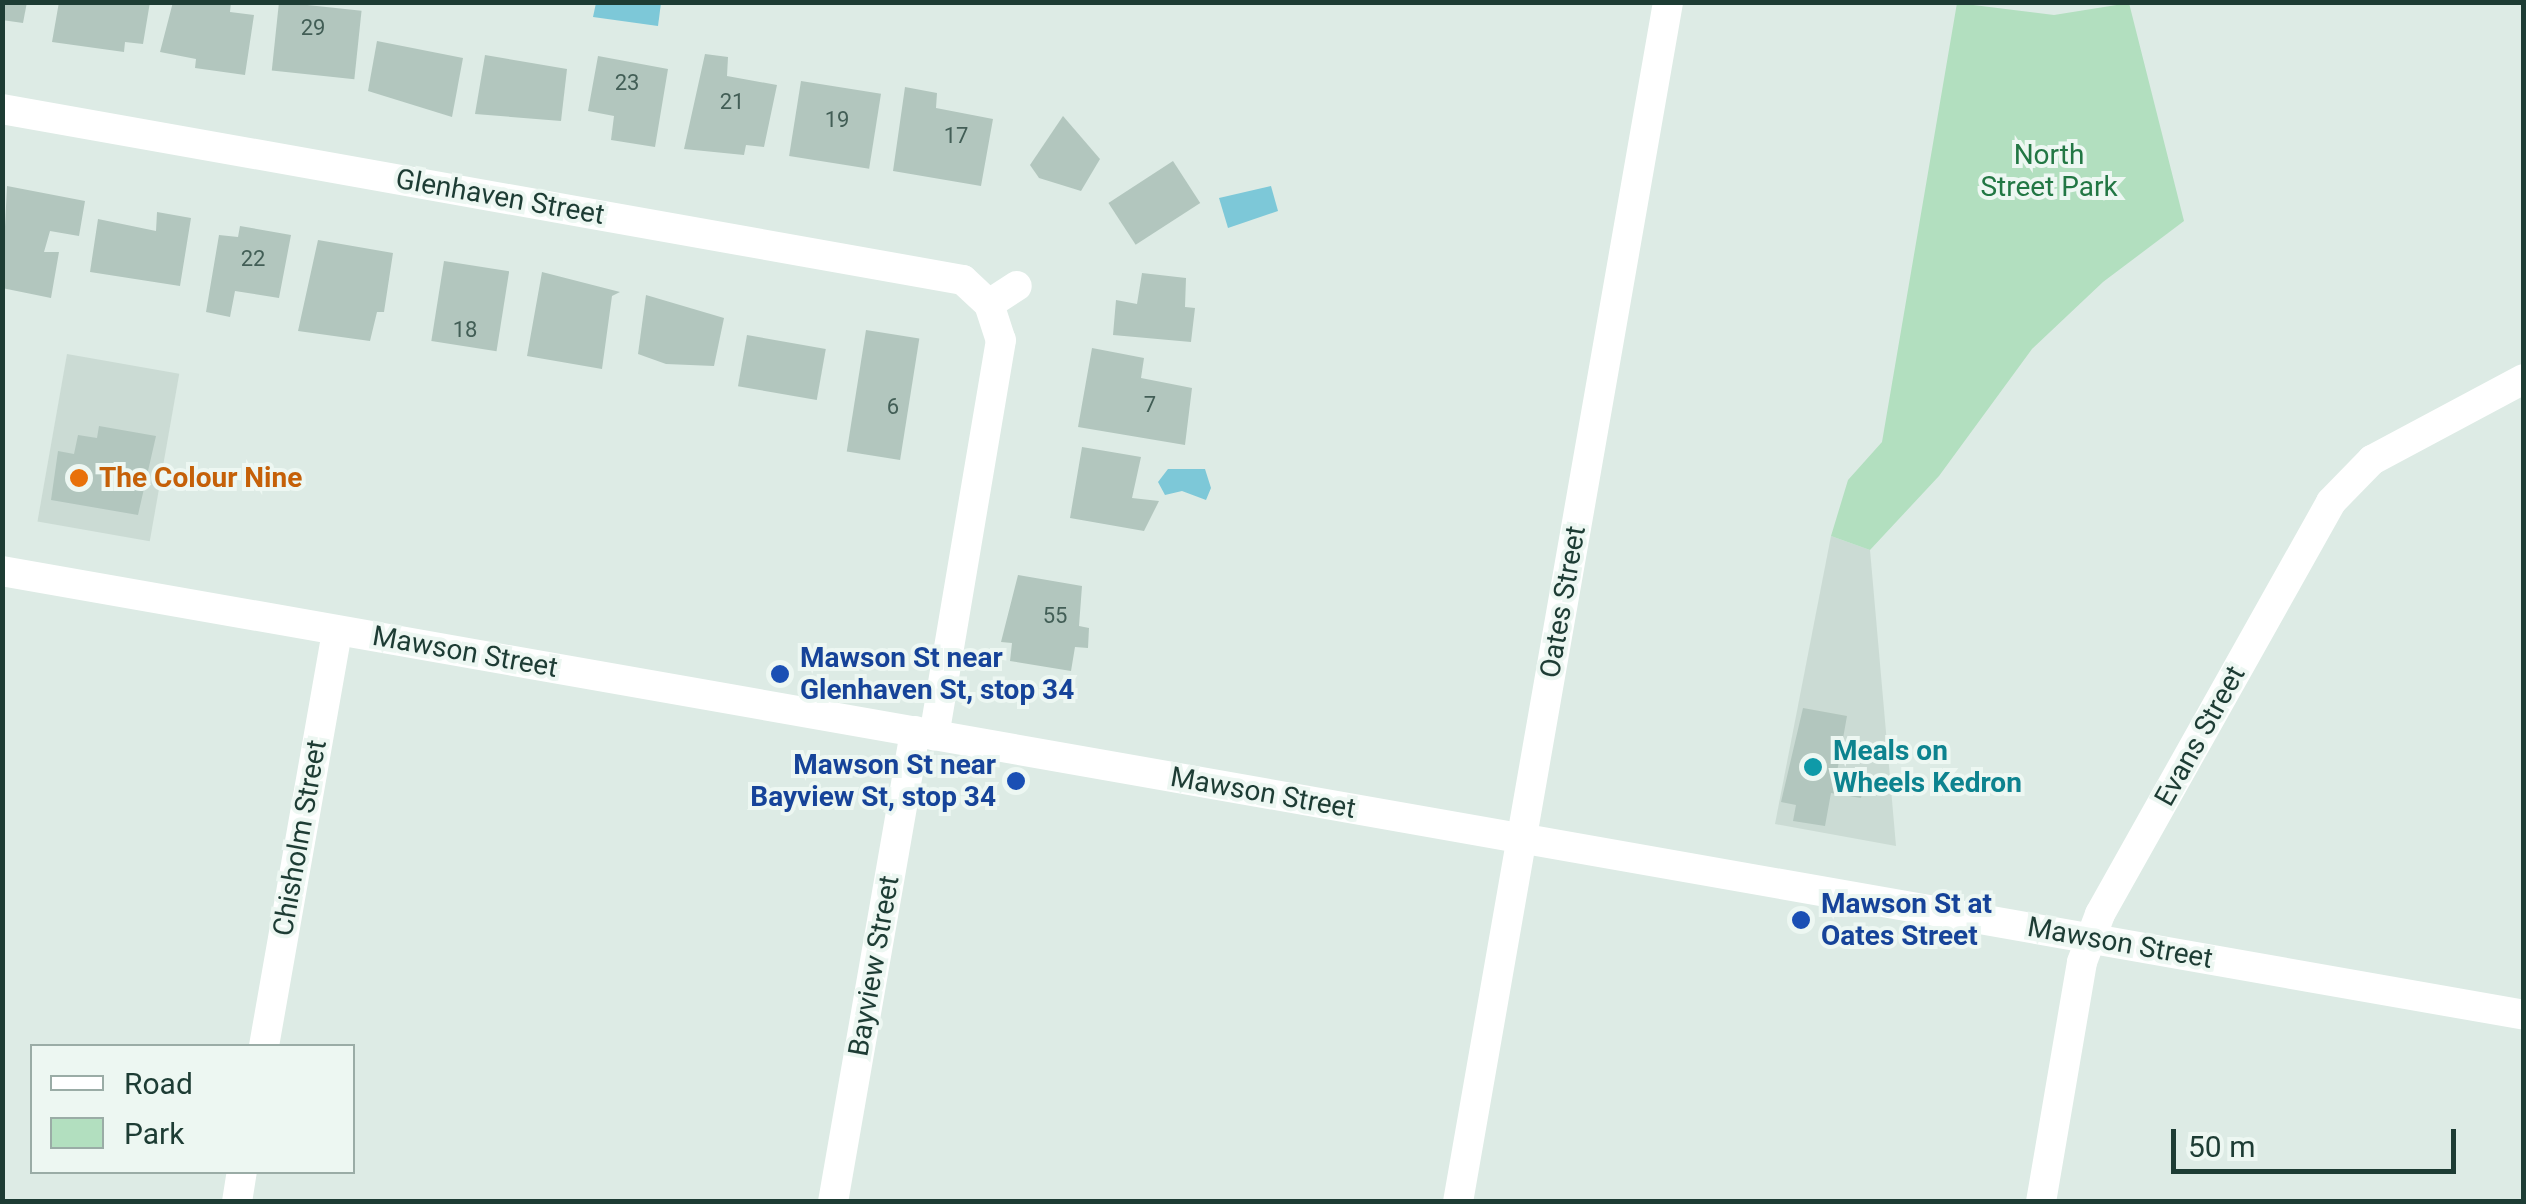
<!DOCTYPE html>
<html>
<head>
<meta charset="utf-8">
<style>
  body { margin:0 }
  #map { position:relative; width:2526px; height:1204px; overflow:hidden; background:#ddebe5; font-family:Roboto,sans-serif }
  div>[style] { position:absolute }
  .built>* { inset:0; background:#cbdbd4; transform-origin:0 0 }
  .green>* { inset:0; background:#b2dfbf }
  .water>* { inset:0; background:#7dc8d8 }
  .building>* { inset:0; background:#b2c6be; transform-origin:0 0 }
  .minor>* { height:30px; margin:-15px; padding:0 15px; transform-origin:15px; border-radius:15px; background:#fff }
  .dots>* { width:28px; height:28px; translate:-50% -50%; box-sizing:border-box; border:5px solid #edf7f2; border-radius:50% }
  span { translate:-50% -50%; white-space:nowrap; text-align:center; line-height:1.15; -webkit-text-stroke:8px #edf7f2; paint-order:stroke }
  .number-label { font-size:22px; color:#425e56 }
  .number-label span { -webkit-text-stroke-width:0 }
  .park-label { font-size:28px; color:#274 }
  .street-label { font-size:28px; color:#1d3c34 }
  .food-label { font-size:28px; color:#c56008; font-weight:700 }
  .left { translate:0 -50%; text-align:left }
  .transit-label { font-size:28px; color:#164399; font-weight:700 }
  .right { translate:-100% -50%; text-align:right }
  .culture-label { font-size:28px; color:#0d838f; font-weight:700 }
  .frame { position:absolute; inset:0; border:5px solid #1d3c34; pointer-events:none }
  .legend { position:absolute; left:30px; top:1044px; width:325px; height:130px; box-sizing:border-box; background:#edf7f2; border:2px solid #9aaca6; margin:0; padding:12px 18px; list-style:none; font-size:30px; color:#1d3c34 }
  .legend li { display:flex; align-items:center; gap:20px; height:50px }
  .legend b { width:50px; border:2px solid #9aaca6 }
  .scale { position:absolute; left:2171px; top:1129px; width:285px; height:45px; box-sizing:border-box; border:5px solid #1d3c34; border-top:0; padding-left:12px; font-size:30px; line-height:35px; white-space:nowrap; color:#1d3c34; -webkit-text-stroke:8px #edf7f2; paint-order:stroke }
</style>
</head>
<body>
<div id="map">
  <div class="built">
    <i style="left:67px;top:354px;width:114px;height:170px;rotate:10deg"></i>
    <i style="clip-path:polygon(1831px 536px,1870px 550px,1896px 846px,1775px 824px)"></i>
  </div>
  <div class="green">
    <i style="clip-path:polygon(1957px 3px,2054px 15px,2129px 3px,2184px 221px,2103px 282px,2032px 349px,1939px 476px,1870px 550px,1831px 536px,1848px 480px,1882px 442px)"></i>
  </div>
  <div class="water">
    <i style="clip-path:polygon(596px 3px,661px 3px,658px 26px,593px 17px)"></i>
    <i style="clip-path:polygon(1271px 186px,1278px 211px,1228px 228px,1219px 198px)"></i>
    <i style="clip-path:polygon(1168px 469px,1205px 469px,1211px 488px,1206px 500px,1182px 491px,1165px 495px,1158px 482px)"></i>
  </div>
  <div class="building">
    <i style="clip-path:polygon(2px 2px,27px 2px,23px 23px,2px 20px)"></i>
    <i style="clip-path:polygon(59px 2px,150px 2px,143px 44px,125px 42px,124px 52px,52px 42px)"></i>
    <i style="clip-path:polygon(173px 2px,231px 2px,230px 12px,254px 15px,245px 75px,195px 68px,196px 59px,160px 52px)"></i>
    <i style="left:279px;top:2px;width:83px;height:69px;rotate:6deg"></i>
    <i style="clip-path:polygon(377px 41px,463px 58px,452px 117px,368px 91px)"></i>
    <i style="clip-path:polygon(705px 54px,728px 57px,727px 76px,777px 85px,764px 147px,746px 145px,744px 155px,684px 149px)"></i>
    <i style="clip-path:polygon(485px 55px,567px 69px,561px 121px,475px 114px)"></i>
    <i style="clip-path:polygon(598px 56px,668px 69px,655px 147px,611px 140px,614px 116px,588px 111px)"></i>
    <i style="left:801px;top:81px;width:81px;height:76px;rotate:9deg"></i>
    <i style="clip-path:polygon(905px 87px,937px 93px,936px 108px,993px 119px,981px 186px,893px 171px)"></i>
    <i style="clip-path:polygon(1063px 116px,1100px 159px,1081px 191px,1039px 178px,1030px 165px)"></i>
    <i style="left:1173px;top:161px;width:50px;height:77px;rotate:57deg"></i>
    <i style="clip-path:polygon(7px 186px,85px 201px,79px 236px,50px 231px,44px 252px,59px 252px,51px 298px,2px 288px)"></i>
    <i style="clip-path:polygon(157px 212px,191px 218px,180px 286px,90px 272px,98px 219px,156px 231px)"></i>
    <i style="clip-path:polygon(240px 226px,291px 235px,279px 298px,235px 291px,230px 317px,206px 312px,219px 235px,238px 237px)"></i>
    <i style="clip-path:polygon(318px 240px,393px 253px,384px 312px,377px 312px,370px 341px,298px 331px)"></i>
    <i style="left:444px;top:261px;width:66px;height:81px;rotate:9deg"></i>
    <i style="clip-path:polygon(542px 272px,620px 292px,612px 296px,602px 369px,527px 356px)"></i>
    <i style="clip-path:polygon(1142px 273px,1186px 278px,1185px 307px,1195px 308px,1191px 342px,1113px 335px,1116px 300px,1137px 304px)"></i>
    <i style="clip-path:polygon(646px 295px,724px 318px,714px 366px,666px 364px,638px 354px)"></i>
    <i style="left:866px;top:330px;width:54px;height:123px;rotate:9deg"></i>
    <i style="left:747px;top:335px;width:80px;height:52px;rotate:10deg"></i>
    <i style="clip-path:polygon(1092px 348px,1144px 358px,1141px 378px,1192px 388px,1185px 445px,1078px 427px)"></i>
    <i style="clip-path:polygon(99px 426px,156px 436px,138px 515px,51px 500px,58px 451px,74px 454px,78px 435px,97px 438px)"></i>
    <i style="clip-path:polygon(1082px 447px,1141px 457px,1132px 498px,1159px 501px,1144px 531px,1070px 518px)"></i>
    <i style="clip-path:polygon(1018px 575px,1082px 586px,1079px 626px,1089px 628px,1088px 648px,1075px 647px,1071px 671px,1010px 661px,1012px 643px,1001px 642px)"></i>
    <i style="clip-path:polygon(1803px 708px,1847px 716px,1837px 772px,1865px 778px,1861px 798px,1831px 793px,1825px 826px,1793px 821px,1796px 805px,1781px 802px)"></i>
  </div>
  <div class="minor">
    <i style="left:2px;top:109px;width:976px;rotate:10.09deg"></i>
    <i style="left:963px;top:280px;width:35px;rotate:43deg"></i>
    <i style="left:989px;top:304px;width:38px;rotate:72deg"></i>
    <i style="left:1001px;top:340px;width:401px;rotate:99.6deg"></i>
    <i style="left:989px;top:304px;width:33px;rotate:-33deg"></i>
    <i style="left:2px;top:571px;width:2561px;rotate:9.98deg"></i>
    <i style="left:264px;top:1046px;width:422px;rotate:-80deg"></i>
    <i style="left:237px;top:1202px;width:30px;rotate:-81deg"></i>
    <i style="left:833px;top:1202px;width:478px;rotate:-80.1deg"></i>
    <i style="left:1458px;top:1202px;width:1218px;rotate:-80.07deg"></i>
    <i style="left:2041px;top:1202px;width:243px;rotate:-80.3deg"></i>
    <i style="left:2082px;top:962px;width:51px;rotate:-69.4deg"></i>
    <i style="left:2100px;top:914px;width:472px;rotate:-60.7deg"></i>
    <i style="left:2331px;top:502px;width:59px;rotate:-45.7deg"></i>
    <i style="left:2372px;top:460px;width:172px;rotate:-28.1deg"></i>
  </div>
  <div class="dots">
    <i style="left:79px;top:478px;background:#e8710a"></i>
    <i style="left:780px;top:674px;background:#1a4fb4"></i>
    <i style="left:1813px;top:767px;background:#0f9aa8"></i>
    <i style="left:1016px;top:781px;background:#1a4fb4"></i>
    <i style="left:1801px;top:920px;background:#1a4fb4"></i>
  </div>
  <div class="number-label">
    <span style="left:313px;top:28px">29</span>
    <span style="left:627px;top:83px">23</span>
    <span style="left:732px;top:102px">21</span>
    <span style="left:837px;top:120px">19</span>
    <span style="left:956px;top:136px">17</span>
    <span style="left:253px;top:259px">22</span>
    <span style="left:465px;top:330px">18</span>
    <span style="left:1150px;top:405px">7</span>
    <span style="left:893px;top:407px">6</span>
    <span style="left:1055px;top:616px">55</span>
  </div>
  <div class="park-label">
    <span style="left:2049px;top:171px">North<br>Street Park</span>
  </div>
  <div class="street-label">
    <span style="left:500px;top:197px;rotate:10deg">Glenhaven Street</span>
    <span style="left:1563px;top:602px;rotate:-80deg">Oates Street</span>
    <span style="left:465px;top:652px;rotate:10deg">Mawson Street</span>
    <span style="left:2200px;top:736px;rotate:-61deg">Evans Street</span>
    <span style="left:1263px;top:793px;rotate:10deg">Mawson Street</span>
    <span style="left:300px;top:838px;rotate:-80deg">Chisholm Street</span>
    <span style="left:2120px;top:943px;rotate:10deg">Mawson Street</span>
    <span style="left:874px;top:966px;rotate:-80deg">Bayview Street</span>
  </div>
  <div class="food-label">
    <span class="left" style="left:99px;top:478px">The Colour Nine</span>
  </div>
  <div class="transit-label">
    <span class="left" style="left:800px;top:674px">Mawson St near<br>Glenhaven St, stop 34</span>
    <span class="right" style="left:996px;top:781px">Mawson St near<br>Bayview St, stop 34</span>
    <span class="left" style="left:1821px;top:920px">Mawson St at<br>Oates Street</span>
  </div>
  <div class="culture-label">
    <span class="left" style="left:1833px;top:767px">Meals on<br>Wheels Kedron</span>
  </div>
  <div class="frame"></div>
  <ul class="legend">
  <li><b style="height:12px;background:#fff"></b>Road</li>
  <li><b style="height:28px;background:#b2dfbf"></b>Park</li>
  </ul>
  <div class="scale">50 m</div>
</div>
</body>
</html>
